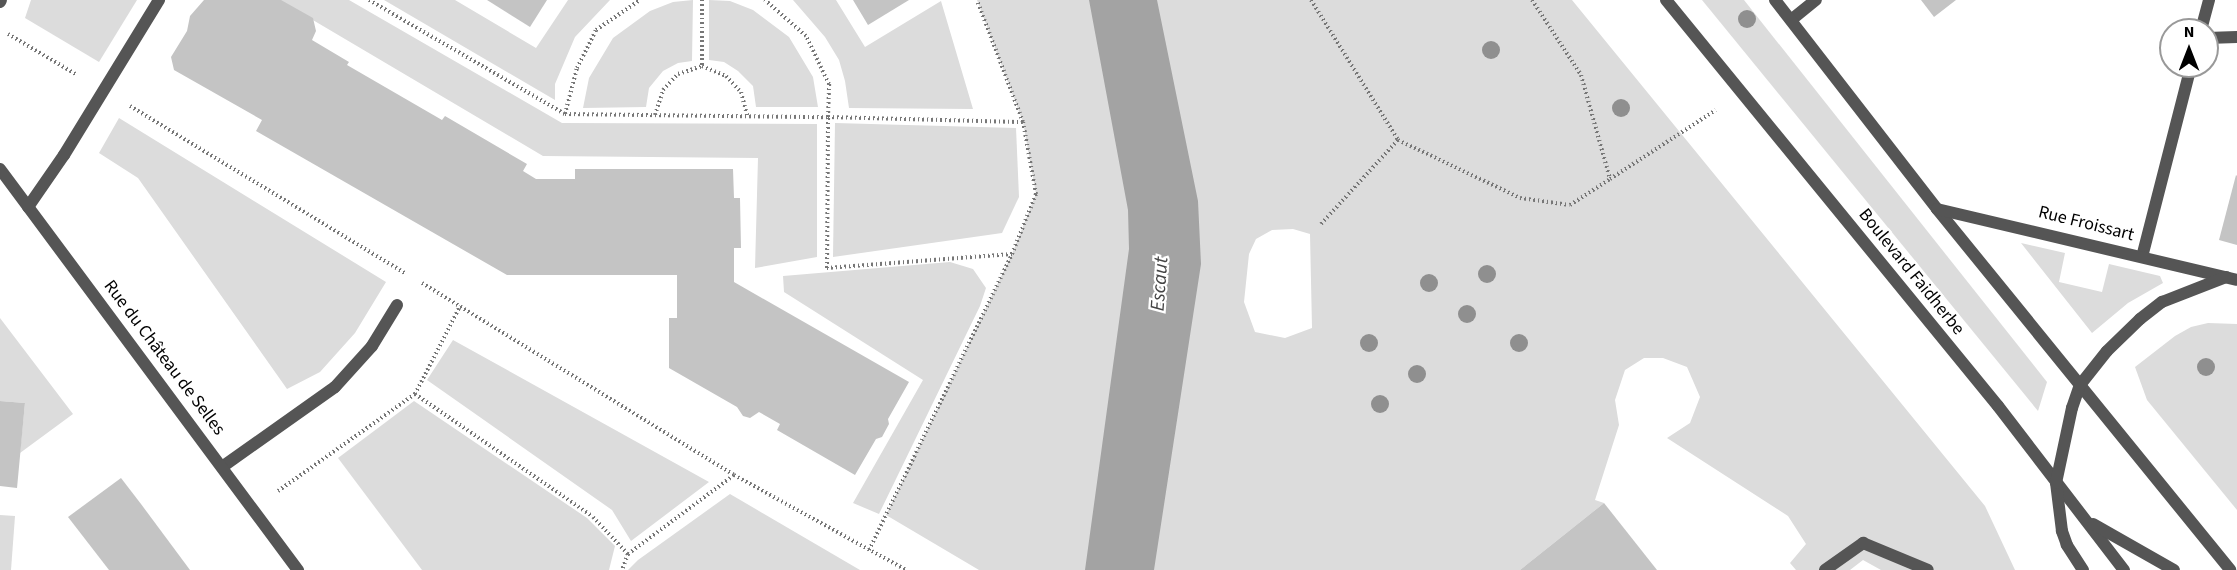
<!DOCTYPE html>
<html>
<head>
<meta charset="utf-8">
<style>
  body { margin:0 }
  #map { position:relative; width:2237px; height:570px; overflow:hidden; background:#fff; font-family:"Source Sans 3",sans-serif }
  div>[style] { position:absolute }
  .green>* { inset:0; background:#dcdcdc }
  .water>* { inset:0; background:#a3a3a3 }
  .building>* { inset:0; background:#c4c4c4 }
  .path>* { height:4px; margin-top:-2px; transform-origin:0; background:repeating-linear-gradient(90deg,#777 0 1.5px,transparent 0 4.5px) }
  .service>* { height:12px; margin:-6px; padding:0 6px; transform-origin:6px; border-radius:6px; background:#555 }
  .minor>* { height:12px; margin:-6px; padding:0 6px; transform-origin:6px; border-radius:6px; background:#555 }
  .trees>* { width:18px; height:18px; margin:-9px; border-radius:50%; background:#8f8f8f }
  span { translate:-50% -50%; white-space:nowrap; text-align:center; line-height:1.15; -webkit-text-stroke:4.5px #fff; paint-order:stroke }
  .street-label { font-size:18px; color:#000 }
  .water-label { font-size:20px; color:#444; font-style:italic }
  .north { position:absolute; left:2159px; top:18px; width:60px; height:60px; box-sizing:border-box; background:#fff; border:2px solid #999; border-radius:50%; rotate:0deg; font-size:16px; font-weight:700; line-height:24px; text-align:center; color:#000 }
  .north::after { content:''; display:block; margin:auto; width:21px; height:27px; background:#000; clip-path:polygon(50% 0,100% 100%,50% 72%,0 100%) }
</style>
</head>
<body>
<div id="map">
  <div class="green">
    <i style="clip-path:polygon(31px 0,137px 0,99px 62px,25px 18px)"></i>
    <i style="clip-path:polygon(279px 0,349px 0,562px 123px,817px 124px,817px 257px,755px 268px,758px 158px,543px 156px)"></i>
    <i style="clip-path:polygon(384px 0,455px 0,536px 48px,568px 0,610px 0,575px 37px,555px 84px,555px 100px)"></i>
    <i style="clip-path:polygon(693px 0,692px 61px,678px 63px,663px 71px,649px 88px,646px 107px,583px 108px,589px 78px,613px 38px,650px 11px,673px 2px)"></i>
    <i style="clip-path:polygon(709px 0,730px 1px,753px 10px,789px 37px,813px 77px,818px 107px,756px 107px,753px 86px,738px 71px,724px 62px,709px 60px)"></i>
    <i style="clip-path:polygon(793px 0,836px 0,865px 47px,941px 1px,973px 109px,849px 108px,845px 81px,839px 60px,825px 37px)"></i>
    <i style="clip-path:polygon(evenodd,977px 0,1572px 0,1985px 506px,2015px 570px,1881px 570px,1863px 560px,1850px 570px,1796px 570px,1790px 563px,1806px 544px,1788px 516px,1667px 438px,1690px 423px,1700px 397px,1687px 367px,1663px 358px,1644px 358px,1625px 370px,1615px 400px,1619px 425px,1595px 500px,1604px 503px,1520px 570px,979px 570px,886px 515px,1012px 254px,1036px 194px,1023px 122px,977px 0,1293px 229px,1310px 234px,1312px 328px,1285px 338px,1255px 332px,1244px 302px,1249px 254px,1256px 239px,1272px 230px,1293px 229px)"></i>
    <i style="clip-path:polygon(1702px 0,1744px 0,2047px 382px,2038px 411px)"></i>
    <i style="clip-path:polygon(119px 118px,386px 282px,355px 333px,320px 372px,287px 389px,138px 178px,99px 153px)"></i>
    <i style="clip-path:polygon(835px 123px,1016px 128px,1019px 197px,1002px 233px,833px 257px)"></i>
    <i style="clip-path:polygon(2021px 243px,2065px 253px,2059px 282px,2102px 292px,2109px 264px,2160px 276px,2163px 283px,2128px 303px,2092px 333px)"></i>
    <i style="clip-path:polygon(950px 262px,973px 269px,986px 288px,980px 306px,879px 514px,853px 503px,923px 380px,784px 292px,783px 276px)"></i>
    <i style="clip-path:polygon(0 318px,73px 414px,20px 453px,25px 403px,0 401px)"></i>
    <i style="clip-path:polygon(2208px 323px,2237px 324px,2237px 510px,2147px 400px,2135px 367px,2175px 336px,2191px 327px)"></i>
    <i style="clip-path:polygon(453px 340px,709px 482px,631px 541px,612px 510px,427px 380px)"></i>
    <i style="clip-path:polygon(414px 401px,587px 518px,615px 546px,609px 570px,422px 570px,338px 458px)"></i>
    <i style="clip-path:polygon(730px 494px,860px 570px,628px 570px,638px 560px)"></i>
    <i style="clip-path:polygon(0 515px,15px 516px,11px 570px,0 570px)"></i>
  </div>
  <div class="water">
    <i style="clip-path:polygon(1089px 0,1157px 0,1198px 201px,1201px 264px,1154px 570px,1085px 570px,1129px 249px,1128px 210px)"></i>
  </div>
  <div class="building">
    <i style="clip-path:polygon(204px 0,281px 0,313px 18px,316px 31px,312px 40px,349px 62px,347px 65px,442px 120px,445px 116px,527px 164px,523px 171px,536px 179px,575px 179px,575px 169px,733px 169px,734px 198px,740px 198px,741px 248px,734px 248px,734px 282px,909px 382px,888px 419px,889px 424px,882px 437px,876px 439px,855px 475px,777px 430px,780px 424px,759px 412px,750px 418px,743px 416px,737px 407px,669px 368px,669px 318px,677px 318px,677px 275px,507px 275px,256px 131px,262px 120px,174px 70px,171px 57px,187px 31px,190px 16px)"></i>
    <i style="clip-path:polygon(487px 0,547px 0,530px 27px)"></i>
    <i style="clip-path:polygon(853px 0,909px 0,868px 25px)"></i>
    <i style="clip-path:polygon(1921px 0,1956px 0,1934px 17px)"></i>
    <i style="clip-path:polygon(2236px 175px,2237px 176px,2237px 245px,2219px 240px)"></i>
    <i style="clip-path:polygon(0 401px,25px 403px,17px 488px,0 486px)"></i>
    <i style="clip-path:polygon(121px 478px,141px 504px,190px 570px,109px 570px,68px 517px)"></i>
    <i style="clip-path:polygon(1604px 503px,1657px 570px,1520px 570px)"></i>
  </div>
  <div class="path">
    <i style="left:369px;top:0;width:227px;rotate:30.2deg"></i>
    <i style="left:565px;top:114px;width:263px;rotate:0.7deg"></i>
    <i style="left:828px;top:117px;width:33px;rotate:-88deg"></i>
    <i style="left:829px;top:84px;width:53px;rotate:-115.6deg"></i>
    <i style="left:806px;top:36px;width:55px;rotate:-138.7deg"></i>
    <i style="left:702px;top:0;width:66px;rotate:90deg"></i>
    <i style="left:1311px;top:0;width:165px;rotate:58.1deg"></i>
    <i style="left:1398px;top:140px;width:135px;rotate:25.4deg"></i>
    <i style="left:1520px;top:198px;width:50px;rotate:8deg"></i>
    <i style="left:1570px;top:205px;width:48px;rotate:-33deg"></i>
    <i style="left:1532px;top:0;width:90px;rotate:56.8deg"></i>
    <i style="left:1581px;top:75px;width:108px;rotate:74.4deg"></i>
    <i style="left:1610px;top:179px;width:126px;rotate:-33.1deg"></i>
    <i style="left:8px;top:34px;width:80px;rotate:30.7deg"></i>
    <i style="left:130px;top:106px;width:322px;rotate:31.3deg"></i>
    <i style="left:565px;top:114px;width:48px;rotate:-75.4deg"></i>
    <i style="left:577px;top:68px;width:42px;rotate:-63.4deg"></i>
    <i style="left:596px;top:30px;width:53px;rotate:-34.3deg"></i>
    <i style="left:655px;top:115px;width:26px;rotate:-72deg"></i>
    <i style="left:663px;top:90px;width:22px;rotate:-47deg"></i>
    <i style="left:678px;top:74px;width:25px;rotate:-18deg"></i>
    <i style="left:702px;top:66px;width:26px;rotate:23deg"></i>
    <i style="left:726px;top:76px;width:22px;rotate:47deg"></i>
    <i style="left:741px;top:92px;width:24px;rotate:75deg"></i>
    <i style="left:1321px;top:224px;width:114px;rotate:-47.5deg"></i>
    <i style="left:1012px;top:254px;width:186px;rotate:175.7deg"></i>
    <i style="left:827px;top:268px;width:151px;rotate:-89.6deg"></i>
    <i style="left:828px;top:117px;width:195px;rotate:1.5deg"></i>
    <i style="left:422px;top:283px;width:366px;rotate:31.6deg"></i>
    <i style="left:734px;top:475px;width:196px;rotate:28.9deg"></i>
    <i style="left:415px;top:394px;width:216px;rotate:34.6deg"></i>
    <i style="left:593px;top:517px;width:51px;rotate:46.6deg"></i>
    <i style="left:628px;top:554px;width:17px;rotate:111deg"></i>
    <i style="left:278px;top:491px;width:168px;rotate:-35.3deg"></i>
    <i style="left:415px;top:394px;width:99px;rotate:-62.9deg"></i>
    <i style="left:869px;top:550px;width:329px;rotate:-64.2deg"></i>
    <i style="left:1012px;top:254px;width:65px;rotate:-68.2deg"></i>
    <i style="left:1036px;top:194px;width:73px;rotate:-100.2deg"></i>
    <i style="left:1023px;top:122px;width:130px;rotate:-110.7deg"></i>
    <i style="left:628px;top:554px;width:132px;rotate:-36.7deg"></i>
  </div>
  <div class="service">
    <i style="left:1791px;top:20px;width:32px;rotate:-39deg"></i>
    <i style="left:2201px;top:30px;width:31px;rotate:-75deg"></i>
    <i style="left:2207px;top:38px;width:30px;rotate:-2deg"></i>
    <i style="left:28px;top:207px;width:63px;rotate:-55.3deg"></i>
    <i style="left:64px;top:155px;width:182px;rotate:-58.5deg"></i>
    <i style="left:2142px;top:257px;width:197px;rotate:-75.6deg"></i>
    <i style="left:222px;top:467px;width:138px;rotate:-35.3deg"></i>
    <i style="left:335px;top:387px;width:55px;rotate:-47.9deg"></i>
    <i style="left:372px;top:346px;width:48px;rotate:-58.6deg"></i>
    <i style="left:1825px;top:570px;width:47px;rotate:-35.4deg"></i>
    <i style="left:1863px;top:543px;width:70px;rotate:22.6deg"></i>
  </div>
  <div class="minor">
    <i style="left:1666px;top:0;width:524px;rotate:50.73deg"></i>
    <i style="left:1998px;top:406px;width:207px;rotate:52.5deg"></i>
    <i style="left:1775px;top:0;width:264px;rotate:52.2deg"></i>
    <i style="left:1937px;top:209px;width:465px;rotate:50.9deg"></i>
    <i style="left:0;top:2px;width:2px;rotate:-63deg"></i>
    <i style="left:0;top:169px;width:500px;rotate:53.4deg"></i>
    <i style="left:1937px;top:209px;width:308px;rotate:13.3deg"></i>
    <i style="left:2093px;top:524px;width:93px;rotate:29.6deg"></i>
    <i style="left:2083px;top:570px;width:30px;rotate:-123deg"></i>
    <i style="left:2067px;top:545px;width:15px;rotate:-110deg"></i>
    <i style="left:2062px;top:531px;width:48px;rotate:-97.1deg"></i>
    <i style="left:2056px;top:483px;width:77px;rotate:-78deg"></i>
    <i style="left:2072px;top:408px;width:24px;rotate:-71deg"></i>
    <i style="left:2080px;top:385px;width:43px;rotate:-51.5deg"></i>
    <i style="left:2107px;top:351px;width:46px;rotate:-44.1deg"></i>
    <i style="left:2140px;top:319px;width:28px;rotate:-38deg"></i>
    <i style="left:2162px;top:302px;width:69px;rotate:-21.3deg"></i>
  </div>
  <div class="trees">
    <i style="left:1747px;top:19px"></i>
    <i style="left:1491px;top:50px"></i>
    <i style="left:1621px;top:108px"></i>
    <i style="left:1487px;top:274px"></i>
    <i style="left:1429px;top:283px"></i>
    <i style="left:1467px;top:314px"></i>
    <i style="left:1369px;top:343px"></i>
    <i style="left:1519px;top:343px"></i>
    <i style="left:2206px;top:367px"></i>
    <i style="left:1417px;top:374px"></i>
    <i style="left:1380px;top:404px"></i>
  </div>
  <div class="street-label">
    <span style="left:2086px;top:224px;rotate:14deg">Rue Froissart</span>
    <span style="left:1911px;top:272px;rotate:51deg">Boulevard Faidherbe</span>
    <span style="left:164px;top:358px;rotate:53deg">Rue du Château de Selles</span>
  </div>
  <div class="water-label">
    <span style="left:1160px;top:284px;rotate:-86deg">Escaut</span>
  </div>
  <div class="north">N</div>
</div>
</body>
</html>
